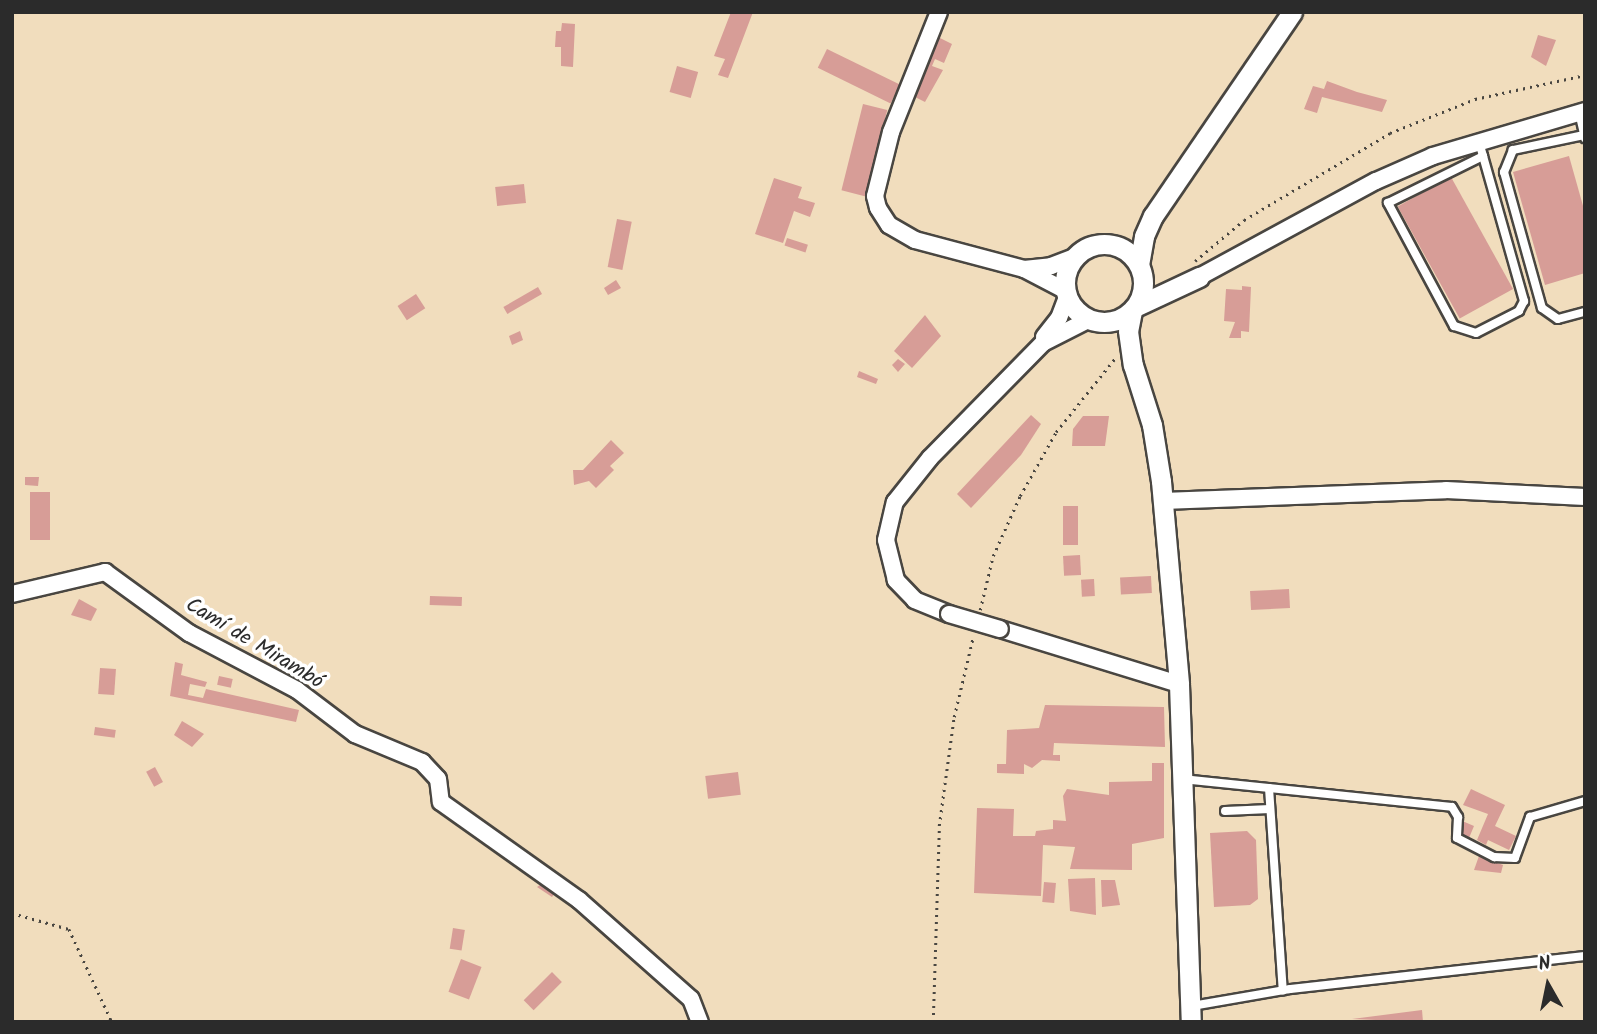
<!DOCTYPE html>
<html>
<head>
<meta charset="utf-8">
<style>
  body { margin:0 }
  #map { position:relative; width:1597px; height:1034px; overflow:hidden; background:#f1ddbd; font-family:Kalam,sans-serif }
  div>[style] { position:absolute }
  .building>* { inset:0; background:#d79d97; transform-origin:0 0 }
  .path>* { height:2.5px; margin-top:-1.25px; transform-origin:0; background:repeating-linear-gradient(90deg,#494641 0 2px,transparent 0 7px) }
  .roads { filter:drop-shadow(2px 0 #494641) drop-shadow(-2px 0 #494641) drop-shadow(0 2px #494641) drop-shadow(0 -2px #494641) }
  .service>* { height:8px; margin:-4px; padding:0 4px; transform-origin:4px; border-radius:4px; background:#fff }
  .minor>* { height:16px; margin:-8px; padding:0 8px; transform-origin:8px; border-radius:8px; background:#fff }
  .tertiary>* { height:19px; margin:-9.5px; padding:0 9.5px; transform-origin:9.5px; border-radius:9.5px; background:#fff }
  .tertiary>.ring { margin:-9.5px; padding:0; box-sizing:content-box; background:none; border:19px solid #fff; border-radius:50% }
  .bridges { filter:drop-shadow(2px 0 #494641) drop-shadow(-2px 0 #494641) drop-shadow(0 2px #494641) drop-shadow(0 -2px #494641) }
  .minor-bridge>* { height:16px; margin:-8px; padding:0 8px; transform-origin:8px; border-radius:8px; background:#fff }
  span { translate:-50% -50%; white-space:nowrap; text-align:center; line-height:1.15; -webkit-text-stroke:7px #fff; paint-order:stroke }
  .street-label { font-size:21px; color:#2b2b2b }
  .frame { position:absolute; inset:0; border:14px solid #2b2b2b; pointer-events:none }
  .north { position:absolute; left:1513px; top:950px; width:70px; height:70px; -webkit-text-stroke:5px #fff; paint-order:stroke; rotate:351deg; font-size:19px; font-weight:700; line-height:28px; text-align:center; color:#2b2b2b }
  .north::after { content:''; display:block; margin:auto; width:24px; height:32px; background:#2b2b2b; clip-path:polygon(50% 0,100% 100%,50% 72%,0 100%) }
</style>
</head>
<body>
<div id="map">
  <div class="building">
    <i style="clip-path:polygon(731px 12px,753px 12px,728px 78px,718px 75px,725px 59px,714px 56px)"></i>
    <i style="clip-path:polygon(562px 23px,575px 24px,573px 67px,561px 66px,561px 47px,555px 47px,556px 31px,561px 31px)"></i>
    <i style="clip-path:polygon(1538px 35px,1556px 40px,1546px 66px,1531px 57px)"></i>
    <i style="clip-path:polygon(938px 37px,952px 44px,944px 63px,935px 59px,932px 66px,943px 70px,925px 102px,911px 95px)"></i>
    <i style="left:827px;top:49px;width:81px;height:21px;rotate:26deg"></i>
    <i style="left:677px;top:66px;width:22px;height:27px;rotate:16deg"></i>
    <i style="clip-path:polygon(1327px 81px,1357px 92px,1387px 100px,1382px 112px,1322px 97px,1317px 113px,1304px 109px,1313px 86px,1324px 89px)"></i>
    <i style="left:863px;top:104px;width:25px;height:89px;rotate:14deg"></i>
    <i style="clip-path:polygon(1569px 156px,1585px 213px,1585px 273px,1545px 285px,1513px 172px)"></i>
    <i style="left:1451px;top:177px;width:128px;height:61px;rotate:61deg"></i>
    <i style="clip-path:polygon(774px 178px,802px 187px,798px 198px,815px 203px,810px 217px,794px 211px,783px 243px,755px 234px)"></i>
    <i style="left:524px;top:184px;width:19px;height:29px;rotate:84deg"></i>
    <i style="left:617px;top:219px;width:15px;height:49px;rotate:11deg"></i>
    <i style="left:787px;top:238px;width:22px;height:8px;rotate:18deg"></i>
    <i style="clip-path:polygon(616px 280px,621px 288px,608px 295px,604px 288px)"></i>
    <i style="clip-path:polygon(1242px 286px,1251px 287px,1249px 332px,1241px 331px,1241px 338px,1229px 338px,1235px 322px,1224px 321px,1226px 289px,1242px 290px)"></i>
    <i style="left:538px;top:287px;width:8px;height:40px;rotate:60deg"></i>
    <i style="left:416px;top:294px;width:17px;height:22px;rotate:57deg"></i>
    <i style="clip-path:polygon(925px 315px,941px 336px,912px 368px,894px 351px)"></i>
    <i style="clip-path:polygon(520px 331px,523px 340px,512px 345px,509px 336px)"></i>
    <i style="clip-path:polygon(898px 359px,905px 364px,898px 372px,892px 365px)"></i>
    <i style="clip-path:polygon(859px 371px,878px 379px,876px 384px,857px 377px)"></i>
    <i style="clip-path:polygon(1031px 415px,1041px 424px,1021px 455px,971px 508px,957px 494px)"></i>
    <i style="clip-path:polygon(1083px 416px,1109px 416px,1105px 446px,1072px 446px,1073px 429px)"></i>
    <i style="clip-path:polygon(611px 440px,624px 453px,610px 466px,614px 470px,596px 488px,589px 481px,574px 485px,573px 470px,583px 470px)"></i>
    <i style="clip-path:polygon(25px 477px,39px 477px,38px 486px,25px 485px)"></i>
    <i style="left:30px;top:492px;width:20px;height:48px"></i>
    <i style="left:1063px;top:506px;width:15px;height:39px"></i>
    <i style="left:1080px;top:555px;width:20px;height:17px;rotate:87deg"></i>
    <i style="left:1151px;top:576px;width:17px;height:31px;rotate:87deg"></i>
    <i style="left:1094px;top:579px;width:17px;height:13px;rotate:87deg"></i>
    <i style="left:1289px;top:589px;width:19px;height:39px;rotate:87deg"></i>
    <i style="left:430px;top:596px;width:32px;height:9px;rotate:2deg"></i>
    <i style="clip-path:polygon(79px 599px,97px 609px,91px 621px,71px 615px)"></i>
    <i style="clip-path:polygon(175px 662px,183px 664px,181px 675px,207px 682px,205px 687px,190px 684px,188px 695px,203px 698px,206px 689px,299px 710px,296px 722px,170px 696px)"></i>
    <i style="left:100px;top:668px;width:16px;height:26px;rotate:4deg"></i>
    <i style="left:219px;top:676px;width:14px;height:9px;rotate:12deg"></i>
    <i style="clip-path:polygon(1045px 705px,1164px 707px,1165px 747px,1054px 743px,1053px 755px,1060px 755px,1060px 761px,1042px 760px,1032px 768px,1024px 764px,1024px 774px,997px 773px,997px 764px,1006px 764px,1007px 730px,1039px 728px)"></i>
    <i style="clip-path:polygon(182px 721px,204px 734px,192px 747px,174px 735px)"></i>
    <i style="left:95px;top:727px;width:21px;height:8px;rotate:8deg"></i>
    <i style="clip-path:polygon(1152px 763px,1164px 763px,1164px 838px,1132px 844px,1132px 870px,1070px 869px,1075px 847px,1043px 845px,1041px 896px,974px 893px,977px 808px,1014px 809px,1013px 836px,1035px 836px,1036px 831px,1053px 829px,1053px 820px,1066px 821px,1063px 796px,1067px 789px,1109px 795px,1109px 782px,1152px 781px)"></i>
    <i style="left:155px;top:767px;width:17px;height:10px;rotate:62deg"></i>
    <i style="left:738px;top:772px;width:23px;height:33px;rotate:83deg"></i>
    <i style="clip-path:polygon(1471px 789px,1505px 805px,1495px 826px,1516px 836px,1509px 850px,1488px 840px,1486px 845px,1477px 840px,1488px 814px,1463px 805px)"></i>
    <i style="clip-path:polygon(1460px 820px,1474px 826px,1469px 838px,1460px 834px)"></i>
    <i style="clip-path:polygon(1247px 831px,1256px 840px,1258px 899px,1250px 905px,1214px 907px,1210px 833px)"></i>
    <i style="clip-path:polygon(1479px 856px,1503px 865px,1501px 873px,1474px 870px)"></i>
    <i style="clip-path:polygon(1095px 878px,1096px 915px,1070px 911px,1068px 879px)"></i>
    <i style="clip-path:polygon(1101px 880px,1115px 880px,1120px 905px,1102px 907px)"></i>
    <i style="left:1044px;top:882px;width:12px;height:20px;rotate:5deg"></i>
    <i style="clip-path:polygon(543px 883px,556px 891px,552px 897px,537px 887px)"></i>
    <i style="left:453px;top:928px;width:12px;height:21px;rotate:9deg"></i>
    <i style="left:461px;top:959px;width:22px;height:35px;rotate:21deg"></i>
    <i style="left:552px;top:972px;width:14px;height:40px;rotate:45deg"></i>
    <i style="clip-path:polygon(1422px 1010px,1423px 1022px,1352px 1019px)"></i>
  </div>
  <div class="path">
    <i style="left:1195px;top:261px;width:64px;rotate:-39.9deg"></i>
    <i style="left:1244px;top:220px;width:170px;rotate:-30.8deg"></i>
    <i style="left:1390px;top:133px;width:92px;rotate:-21.8deg"></i>
    <i style="left:1475px;top:99px;width:113px;rotate:-12.3deg"></i>
    <i style="left:980px;top:610px;width:56px;rotate:-76.5deg"></i>
    <i style="left:993px;top:556px;width:66px;rotate:-65.8deg"></i>
    <i style="left:1020px;top:496px;width:73px;rotate:-60.6deg"></i>
    <i style="left:1056px;top:432px;width:96px;rotate:-51.3deg"></i>
    <i style="left:12px;top:913px;width:59px;rotate:15.7deg"></i>
    <i style="left:69px;top:929px;width:102px;rotate:65.2deg"></i>
    <i style="left:933px;top:1022px;width:196px;rotate:-88.2deg"></i>
    <i style="left:939px;top:826px;width:110px;rotate:-82.2deg"></i>
    <i style="left:954px;top:717px;width:82px;rotate:-76.6deg"></i>
  </div>
  <div class="roads">
    <div class="service">
      <i style="left:1579px;top:112px;width:27px;rotate:77deg"></i>
      <i style="left:1584px;top:135px;width:73px;rotate:168.1deg"></i>
      <i style="left:1513px;top:150px;width:24px;rotate:112deg"></i>
      <i style="left:1504px;top:172px;width:141px;rotate:74.4deg"></i>
      <i style="left:1542px;top:308px;width:19px;rotate:35deg"></i>
      <i style="left:1558px;top:319px;width:28px;rotate:-15deg"></i>
      <i style="left:1479px;top:142px;width:15px;rotate:74deg"></i>
      <i style="left:1483px;top:156px;width:151px;rotate:74.2deg"></i>
      <i style="left:1524px;top:301px;width:11px;rotate:117deg"></i>
      <i style="left:1519px;top:311px;width:48px;rotate:152.9deg"></i>
      <i style="left:1476px;top:333px;width:23px;rotate:-162deg"></i>
      <i style="left:1454px;top:326px;width:140px;rotate:-118.2deg"></i>
      <i style="left:1388px;top:203px;width:106px;rotate:-26.3deg"></i>
      <i style="left:1182px;top:779px;width:271px;rotate:5.9deg"></i>
      <i style="left:1452px;top:807px;width:12px;rotate:59deg"></i>
      <i style="left:1458px;top:817px;width:21px;rotate:93deg"></i>
      <i style="left:1457px;top:838px;width:42px;rotate:27.2deg"></i>
      <i style="left:1494px;top:857px;width:21px;rotate:3deg"></i>
      <i style="left:1515px;top:858px;width:44px;rotate:-69.9deg"></i>
      <i style="left:1530px;top:817px;width:57px;rotate:-16.2deg"></i>
      <i style="left:1269px;top:788px;width:203px;rotate:86.1deg"></i>
      <i style="left:1225px;top:811px;width:45px;rotate:-2.5deg"></i>
      <i style="left:1192px;top:1006px;width:99px;rotate:-9.8deg"></i>
      <i style="left:1290px;top:989px;width:297px;rotate:-6.4deg"></i>
    </div>
    <div class="minor">
      <i style="left:939px;top:12px;width:129px;rotate:111.8deg"></i>
      <i style="left:891px;top:132px;width:66px;rotate:104deg"></i>
      <i style="left:875px;top:196px;width:12px;rotate:76deg"></i>
      <i style="left:878px;top:208px;width:20px;rotate:57deg"></i>
      <i style="left:889px;top:225px;width:30px;rotate:30deg"></i>
      <i style="left:915px;top:240px;width:113px;rotate:14.9deg"></i>
      <i style="left:1024px;top:269px;width:47px;rotate:27.6deg"></i>
      <i style="left:1024px;top:269px;width:27px;rotate:-6deg"></i>
      <i style="left:1051px;top:266px;width:26px;rotate:-21deg"></i>
      <i style="left:1199px;top:277px;width:201px;rotate:-28.5deg"></i>
      <i style="left:1376px;top:181px;width:62px;rotate:-23.7deg"></i>
      <i style="left:1433px;top:156px;width:159px;rotate:-16.5deg"></i>
      <i style="left:1044px;top:337px;width:24px;rotate:-52deg"></i>
      <i style="left:1059px;top:318px;width:22px;rotate:-69deg"></i>
      <i style="left:1163px;top:501px;width:283px;rotate:-2.2deg"></i>
      <i style="left:1446px;top:490px;width:139px;rotate:2.9deg"></i>
      <i style="left:12px;top:594px;width:96px;rotate:-13.3deg"></i>
      <i style="left:105px;top:572px;width:104px;rotate:36deg"></i>
      <i style="left:189px;top:633px;width:122px;rotate:27.8deg"></i>
      <i style="left:297px;top:690px;width:73px;rotate:37.2deg"></i>
      <i style="left:355px;top:734px;width:73px;rotate:22.7deg"></i>
      <i style="left:422px;top:762px;width:23px;rotate:47deg"></i>
      <i style="left:438px;top:779px;width:23px;rotate:83deg"></i>
      <i style="left:441px;top:802px;width:169px;rotate:35.4deg"></i>
      <i style="left:579px;top:900px;width:149px;rotate:41.5deg"></i>
      <i style="left:691px;top:999px;width:25px;rotate:69deg"></i>
      <i style="left:949px;top:614px;width:37px;rotate:-158deg"></i>
      <i style="left:915px;top:600px;width:28px;rotate:-134deg"></i>
      <i style="left:896px;top:580px;width:41px;rotate:-104deg"></i>
      <i style="left:886px;top:540px;width:39px;rotate:-77deg"></i>
      <i style="left:895px;top:502px;width:56px;rotate:-51.5deg"></i>
      <i style="left:930px;top:458px;width:161px;rotate:-45.5deg"></i>
      <i style="left:1043px;top:343px;width:53px;rotate:-27.1deg"></i>
      <i style="left:1000px;top:629px;width:187px;rotate:17.1deg"></i>
    </div>
    <div class="tertiary">
      <i class="ring" style="left:1065px;top:244px;width:59px;height:59px"></i>
      <i style="left:1139px;top:265px;width:29px;rotate:-80deg"></i>
      <i style="left:1144px;top:236px;width:22px;rotate:-66deg"></i>
      <i style="left:1153px;top:216px;width:247px;rotate:-55.7deg"></i>
      <i style="left:1135px;top:307px;width:71px;rotate:-25.1deg"></i>
      <i style="left:1132px;top:311px;width:20px;rotate:101deg"></i>
      <i style="left:1128px;top:331px;width:34px;rotate:82deg"></i>
      <i style="left:1133px;top:365px;width:63px;rotate:72.4deg"></i>
      <i style="left:1152px;top:425px;width:57px;rotate:80.9deg"></i>
      <i style="left:1161px;top:481px;width:204px;rotate:84.9deg"></i>
      <i style="left:1179px;top:684px;width:338px;rotate:88deg"></i>
    </div>
  </div>
  <div class="bridges">
    <div class="minor-bridge">
      <i style="left:949px;top:614px;width:53px;rotate:16.4deg"></i>
    </div>
  </div>
  <div class="street-label">
    <span style="left:254px;top:644px;rotate:31deg">Camí de Mirambó</span>
  </div>
  <div class="frame"></div>
  <div class="north">N</div>
</div>
</body>
</html>
